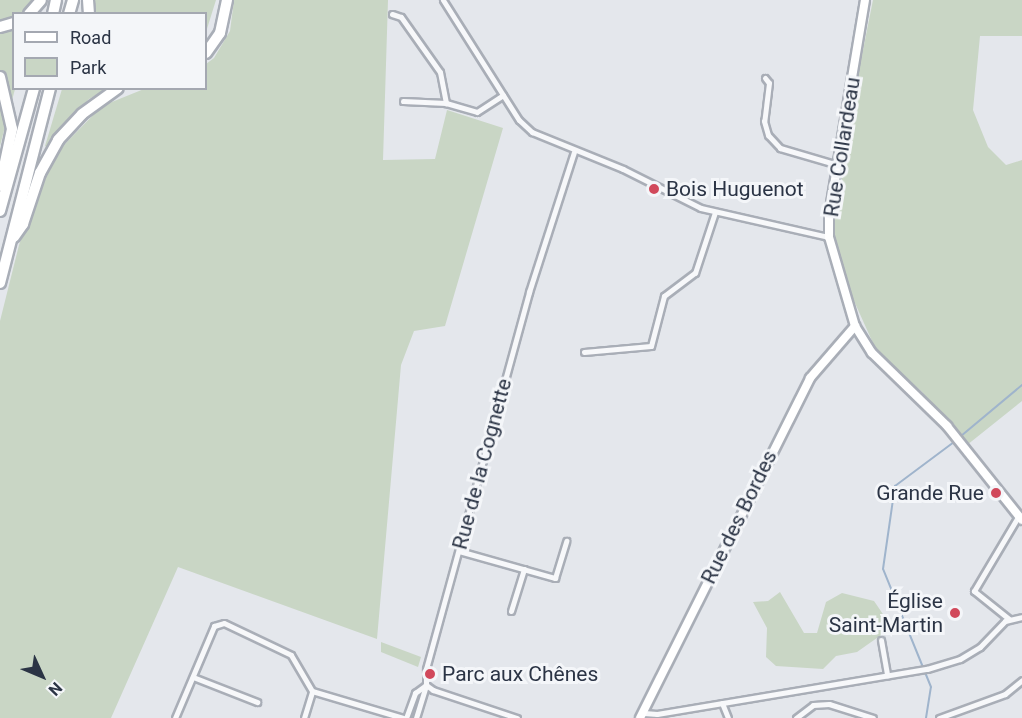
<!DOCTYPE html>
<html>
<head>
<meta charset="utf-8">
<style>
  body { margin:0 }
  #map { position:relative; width:1022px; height:718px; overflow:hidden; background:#e4e7ec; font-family:Roboto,sans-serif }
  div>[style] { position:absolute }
  .green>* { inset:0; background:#c9d6c5 }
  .stream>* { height:2px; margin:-1px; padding:0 1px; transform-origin:1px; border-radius:1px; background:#9fb4cc }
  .roads { filter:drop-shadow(2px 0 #a9aeb7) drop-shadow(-2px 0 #a9aeb7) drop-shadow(0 2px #a9aeb7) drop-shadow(0 -2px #a9aeb7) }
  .street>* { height:5px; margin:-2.5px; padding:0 2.5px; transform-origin:2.5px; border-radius:2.5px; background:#f7f8fa }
  .secondary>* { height:8px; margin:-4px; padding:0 4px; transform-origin:4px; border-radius:4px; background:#fff }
  .highway>* { height:10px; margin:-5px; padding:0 5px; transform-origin:5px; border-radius:5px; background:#fff }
  .dots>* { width:16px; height:16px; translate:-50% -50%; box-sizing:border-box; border:3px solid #f4f6f9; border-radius:50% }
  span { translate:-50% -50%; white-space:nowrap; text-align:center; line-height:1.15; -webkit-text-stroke:6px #f4f6f9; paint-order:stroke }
  .street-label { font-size:21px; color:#2b3445 }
  .poi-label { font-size:21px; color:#2b3445 }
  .left { translate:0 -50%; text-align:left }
  .right { translate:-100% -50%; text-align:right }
  .legend { position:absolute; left:12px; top:12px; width:195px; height:78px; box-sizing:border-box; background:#f4f6f9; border:2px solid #a4a8b1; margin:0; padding:8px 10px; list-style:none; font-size:18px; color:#2b3445 }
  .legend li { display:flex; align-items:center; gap:12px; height:30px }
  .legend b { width:30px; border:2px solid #a4a8b1 }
  .north { position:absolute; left:12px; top:646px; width:60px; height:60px; -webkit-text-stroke:4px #f4f6f9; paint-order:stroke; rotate:134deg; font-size:16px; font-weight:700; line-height:24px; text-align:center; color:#2b3445 }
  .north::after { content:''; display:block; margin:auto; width:21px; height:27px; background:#2b3445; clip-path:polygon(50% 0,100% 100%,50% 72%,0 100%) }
</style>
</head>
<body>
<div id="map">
  <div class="green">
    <i style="clip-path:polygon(0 0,38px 0,35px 13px,14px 14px,15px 89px,0 146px)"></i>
    <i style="clip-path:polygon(94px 0,216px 0,206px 32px,206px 14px,94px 13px)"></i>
    <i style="clip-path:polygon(234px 0,388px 0,383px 160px,435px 159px,447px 110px,503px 128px,445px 326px,414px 331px,401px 365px,377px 639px,178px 567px,111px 718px,0 718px,0 321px,19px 245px,41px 182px,59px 150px,102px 106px,144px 89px,206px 88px,206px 64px,214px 58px,230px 31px)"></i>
    <i style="clip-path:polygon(873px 0,1022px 0,1022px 36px,980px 36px,973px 110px,988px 147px,1006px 165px,1022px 160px,1022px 401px,967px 445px,922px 392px,877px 352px,850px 292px,834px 234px,832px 205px)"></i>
    <i style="clip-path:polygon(62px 89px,107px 89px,89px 99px,72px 116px,49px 149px,45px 146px)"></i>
    <i style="clip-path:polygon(780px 592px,804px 633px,817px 633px,826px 602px,842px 593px,874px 601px,889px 623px,884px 633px,857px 652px,836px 656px,823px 669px,776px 666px,766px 657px,767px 628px,753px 602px,768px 601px)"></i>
    <i style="clip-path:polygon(381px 642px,421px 657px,418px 667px,381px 652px)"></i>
  </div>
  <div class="stream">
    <i style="left:961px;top:436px;width:80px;rotate:-39.9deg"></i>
    <i style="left:926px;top:718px;width:31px;rotate:-81deg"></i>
    <i style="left:931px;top:687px;width:127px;rotate:-112.1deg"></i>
    <i style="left:883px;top:569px;width:84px;rotate:-81.8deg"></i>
    <i style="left:895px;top:486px;width:74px;rotate:-36.7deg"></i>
  </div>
  <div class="roads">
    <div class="street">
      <i style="left:443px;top:0;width:142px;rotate:57.7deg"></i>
      <i style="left:519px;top:120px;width:18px;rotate:43deg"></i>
      <i style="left:532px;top:132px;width:98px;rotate:22.1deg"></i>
      <i style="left:623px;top:169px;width:87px;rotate:26.6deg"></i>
      <i style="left:701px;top:208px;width:131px;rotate:12.8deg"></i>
      <i style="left:392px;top:14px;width:9px;rotate:18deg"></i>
      <i style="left:401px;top:17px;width:67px;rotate:54.7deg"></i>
      <i style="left:440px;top:72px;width:32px;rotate:79deg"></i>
      <i style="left:446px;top:103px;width:32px;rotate:16deg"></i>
      <i style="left:477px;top:112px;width:31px;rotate:-33deg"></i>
      <i style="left:765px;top:78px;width:6px;rotate:51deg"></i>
      <i style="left:769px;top:83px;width:38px;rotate:97deg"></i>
      <i style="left:764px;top:121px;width:15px;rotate:74deg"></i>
      <i style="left:768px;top:135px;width:18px;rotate:47deg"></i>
      <i style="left:780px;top:148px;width:60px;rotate:16.3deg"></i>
      <i style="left:403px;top:101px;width:43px;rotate:2.7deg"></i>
      <i style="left:584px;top:352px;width:67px;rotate:-5.1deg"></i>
      <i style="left:651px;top:346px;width:52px;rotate:-75.4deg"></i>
      <i style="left:664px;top:296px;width:39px;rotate:-37deg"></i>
      <i style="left:695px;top:273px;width:64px;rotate:-71.8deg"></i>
      <i style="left:459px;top:551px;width:100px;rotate:15.7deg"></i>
      <i style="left:555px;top:578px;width:39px;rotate:-73deg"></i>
      <i style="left:511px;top:611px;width:44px;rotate:-72.8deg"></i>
      <i style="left:1009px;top:619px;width:45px;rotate:-141.3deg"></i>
      <i style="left:974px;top:591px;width:86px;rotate:-59.3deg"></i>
      <i style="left:881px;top:640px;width:36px;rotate:80deg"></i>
      <i style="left:193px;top:677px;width:69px;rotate:21.3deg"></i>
      <i style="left:722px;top:703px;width:16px;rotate:68deg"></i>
      <i style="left:644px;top:713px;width:13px;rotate:4deg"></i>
      <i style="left:657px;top:714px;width:274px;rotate:-9.5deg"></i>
      <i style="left:927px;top:669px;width:34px;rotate:-17deg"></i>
      <i style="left:960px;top:659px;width:23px;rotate:-31deg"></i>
      <i style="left:980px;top:647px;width:36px;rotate:-46deg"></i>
      <i style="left:1005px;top:621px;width:17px;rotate:-13deg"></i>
      <i style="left:175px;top:718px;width:100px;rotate:-67deg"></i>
      <i style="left:214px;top:626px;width:10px;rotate:-17deg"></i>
      <i style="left:224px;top:623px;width:74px;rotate:25.5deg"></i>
      <i style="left:291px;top:655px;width:42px;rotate:59.7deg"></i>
      <i style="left:312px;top:691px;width:95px;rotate:16.5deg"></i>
      <i style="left:304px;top:718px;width:28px;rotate:-73deg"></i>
      <i style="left:406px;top:718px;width:27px;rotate:-70deg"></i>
      <i style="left:415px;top:693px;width:14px;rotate:-36deg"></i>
      <i style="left:416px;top:718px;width:34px;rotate:-73deg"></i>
      <i style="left:517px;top:718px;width:89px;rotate:-161.6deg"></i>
      <i style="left:433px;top:690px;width:9px;rotate:-144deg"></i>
      <i style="left:426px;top:685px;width:16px;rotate:-90deg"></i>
      <i style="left:426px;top:669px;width:391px;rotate:-74.7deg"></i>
      <i style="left:529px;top:292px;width:147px;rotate:-72.2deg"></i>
      <i style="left:796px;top:718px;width:21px;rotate:-37deg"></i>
      <i style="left:813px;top:705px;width:16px;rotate:-4deg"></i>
      <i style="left:829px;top:704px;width:46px;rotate:17.7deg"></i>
      <i style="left:939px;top:718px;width:70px;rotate:-20deg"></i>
      <i style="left:1005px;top:694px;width:22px;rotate:-39deg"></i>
    </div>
    <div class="secondary">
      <i style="left:865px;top:0;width:218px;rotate:99.5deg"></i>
      <i style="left:829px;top:215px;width:22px;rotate:90deg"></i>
      <i style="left:829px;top:237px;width:93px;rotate:73.7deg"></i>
      <i style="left:855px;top:326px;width:32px;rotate:58deg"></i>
      <i style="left:872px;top:353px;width:105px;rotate:44.2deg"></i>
      <i style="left:947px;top:426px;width:120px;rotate:51.4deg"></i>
      <i style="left:640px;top:718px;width:380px;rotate:-63.4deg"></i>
      <i style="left:810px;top:378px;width:69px;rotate:-49.1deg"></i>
    </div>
    <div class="highway">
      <i style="left:88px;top:0;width:14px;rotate:86deg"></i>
      <i style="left:29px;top:14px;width:18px;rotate:-49deg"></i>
      <i style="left:53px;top:14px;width:14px;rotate:-78deg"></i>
      <i style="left:69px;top:14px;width:15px;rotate:-74deg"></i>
      <i style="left:0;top:27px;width:15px;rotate:-16deg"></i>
      <i style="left:206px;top:53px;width:24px;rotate:-55deg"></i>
      <i style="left:220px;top:33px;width:34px;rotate:-78deg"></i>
      <i style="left:0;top:77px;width:53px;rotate:77deg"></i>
      <i style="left:12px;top:129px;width:58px;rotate:101.9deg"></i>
      <i style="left:0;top:211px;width:128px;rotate:-74.5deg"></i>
      <i style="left:14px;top:237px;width:16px;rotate:-55deg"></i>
      <i style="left:23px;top:224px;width:54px;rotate:-71.6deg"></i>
      <i style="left:40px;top:173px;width:38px;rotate:-61deg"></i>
      <i style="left:58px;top:140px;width:35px;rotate:-47deg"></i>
      <i style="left:82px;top:114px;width:44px;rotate:-35.8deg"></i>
      <i style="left:0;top:283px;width:201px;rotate:-75.6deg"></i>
    </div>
  </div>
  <div class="dots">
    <i style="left:654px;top:189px;background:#d1495b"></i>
    <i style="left:996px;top:493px;background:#d1495b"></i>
    <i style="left:955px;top:613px;background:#d1495b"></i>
    <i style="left:430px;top:674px;background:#d1495b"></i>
  </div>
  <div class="street-label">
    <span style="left:842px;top:147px;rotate:-81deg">Rue Collardeau</span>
    <span style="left:482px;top:464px;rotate:-75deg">Rue de la Cognette</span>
    <span style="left:739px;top:517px;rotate:-64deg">Rue des Bordes</span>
  </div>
  <div class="poi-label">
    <span class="left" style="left:666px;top:189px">Bois Huguenot</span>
    <span class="right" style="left:984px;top:493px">Grande Rue</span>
    <span class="right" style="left:943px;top:613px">Église<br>Saint-Martin</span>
    <span class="left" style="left:442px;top:674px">Parc aux Chênes</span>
  </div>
  <ul class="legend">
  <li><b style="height:8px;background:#fff"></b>Road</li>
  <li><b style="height:16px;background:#c9d6c5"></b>Park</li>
  </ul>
  <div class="north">N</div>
</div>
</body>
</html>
